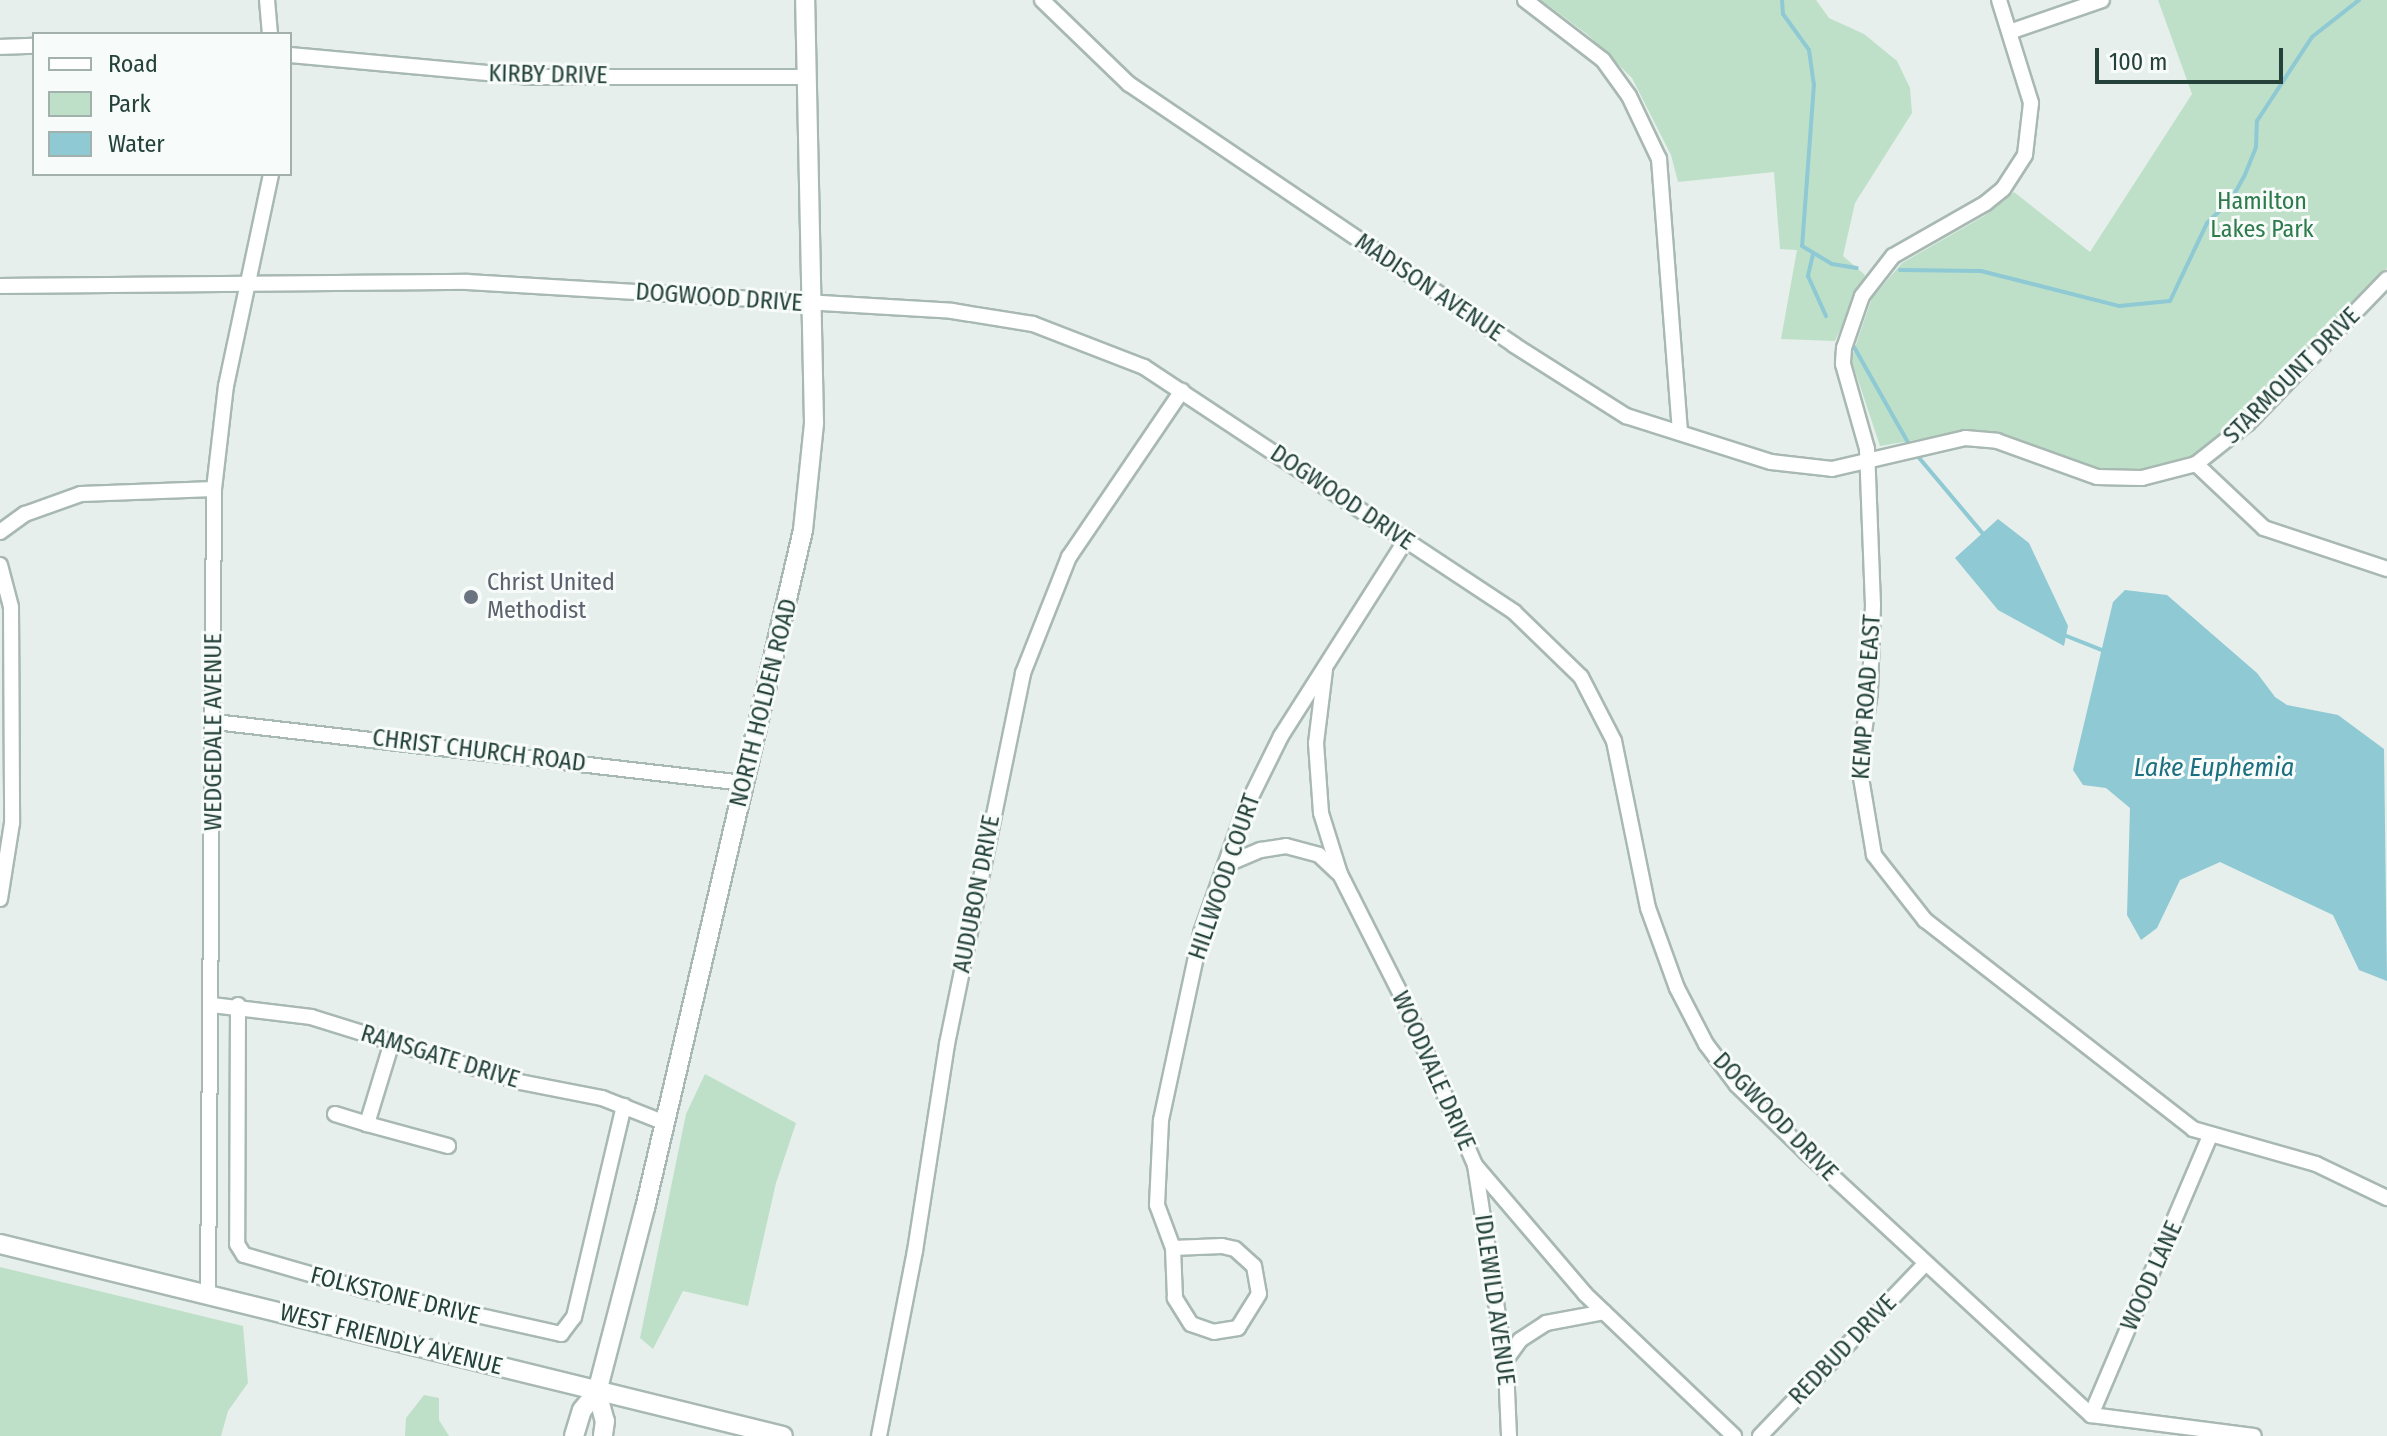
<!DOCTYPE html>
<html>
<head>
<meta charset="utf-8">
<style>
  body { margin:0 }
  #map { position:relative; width:2387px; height:1436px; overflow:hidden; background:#e6efeb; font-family:"Fira Sans Condensed",sans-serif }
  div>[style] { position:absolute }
  .green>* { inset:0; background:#bfe0c8 }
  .water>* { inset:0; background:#8ec9d4 }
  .stream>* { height:4px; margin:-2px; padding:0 2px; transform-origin:2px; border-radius:2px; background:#8ec9d4 }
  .roads { filter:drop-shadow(2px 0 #a8b8b2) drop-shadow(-2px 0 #a8b8b2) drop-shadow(0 2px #a8b8b2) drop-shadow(0 -2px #a8b8b2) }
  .minor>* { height:14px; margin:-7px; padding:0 7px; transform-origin:7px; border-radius:7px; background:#fff }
  .secondary>* { height:18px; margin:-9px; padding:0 9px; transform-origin:9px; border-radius:9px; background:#fff }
  .dots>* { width:22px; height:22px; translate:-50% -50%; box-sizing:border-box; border:4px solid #f7fbf9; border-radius:50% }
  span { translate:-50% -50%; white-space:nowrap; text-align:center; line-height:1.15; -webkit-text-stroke:6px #f7fbf9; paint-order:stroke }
  .street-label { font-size:24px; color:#24423a }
  .park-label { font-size:24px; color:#2d7a4b }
  .worship-label { font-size:24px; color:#5b616d }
  .left { translate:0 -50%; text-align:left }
  .water-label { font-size:26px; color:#1c6f80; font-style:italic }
  .legend { position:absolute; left:32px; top:32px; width:260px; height:144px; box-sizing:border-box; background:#f7fbf9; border:2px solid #a3b1ad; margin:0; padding:10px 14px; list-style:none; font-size:24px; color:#24423a }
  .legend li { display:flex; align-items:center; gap:16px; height:40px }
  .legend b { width:40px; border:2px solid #a3b1ad }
  .scale { position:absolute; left:2095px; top:48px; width:188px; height:36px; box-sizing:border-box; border:4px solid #24423a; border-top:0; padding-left:10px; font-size:24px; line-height:28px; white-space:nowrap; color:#24423a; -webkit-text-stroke:6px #f7fbf9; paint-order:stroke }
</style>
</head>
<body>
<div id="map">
  <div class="green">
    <i style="clip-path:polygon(1541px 0,1816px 0,1829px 18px,1864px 34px,1897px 61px,1910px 88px,1912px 113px,1855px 203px,1843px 256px,1865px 275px,1835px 341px,1781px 339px,1797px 250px,1780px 249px,1774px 172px,1678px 182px,1671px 155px,1632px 78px,1588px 35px)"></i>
    <i style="clip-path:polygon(2158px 0,2387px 0,2387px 268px,2242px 419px,2189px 458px,2140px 472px,2096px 470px,2001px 434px,1968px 431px,1880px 446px,1851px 359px,1872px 298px,1902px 263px,1984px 216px,2014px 192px,2090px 252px,2192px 94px)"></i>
    <i style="clip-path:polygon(705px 1074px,796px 1123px,776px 1183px,748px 1306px,683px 1291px,653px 1349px,640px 1338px,686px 1114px)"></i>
    <i style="clip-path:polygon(0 1267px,243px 1326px,248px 1383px,228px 1411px,221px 1436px,0 1436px)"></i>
    <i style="clip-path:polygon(424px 1395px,439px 1398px,439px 1420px,449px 1436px,405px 1436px,406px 1418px)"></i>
  </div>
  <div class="water">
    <i style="clip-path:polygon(1998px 519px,2029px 543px,2068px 626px,2064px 646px,1998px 610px,1955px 558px)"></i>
    <i style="clip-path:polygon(2125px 590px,2167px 595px,2257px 673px,2275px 697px,2287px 705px,2338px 715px,2384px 749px,2387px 981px,2359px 970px,2333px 915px,2220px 862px,2180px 880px,2157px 928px,2141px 940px,2127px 915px,2130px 808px,2106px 788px,2083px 785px,2073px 770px,2113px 602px)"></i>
  </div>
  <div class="stream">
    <i style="left:1782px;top:0;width:14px;rotate:86deg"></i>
    <i style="left:1783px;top:14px;width:44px;rotate:54.2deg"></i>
    <i style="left:1809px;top:50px;width:34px;rotate:82deg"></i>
    <i style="left:1814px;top:84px;width:162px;rotate:94.2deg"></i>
    <i style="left:1802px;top:246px;width:35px;rotate:31deg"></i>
    <i style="left:1832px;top:264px;width:25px;rotate:9deg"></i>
    <i style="left:1813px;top:254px;width:23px;rotate:103deg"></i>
    <i style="left:1808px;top:276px;width:44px;rotate:65.8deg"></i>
    <i style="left:1900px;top:270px;width:81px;rotate:0.7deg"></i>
    <i style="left:1981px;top:271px;width:142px;rotate:14.2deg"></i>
    <i style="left:2119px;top:306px;width:51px;rotate:-5.6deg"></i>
    <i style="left:2170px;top:301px;width:86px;rotate:-64.6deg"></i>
    <i style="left:2207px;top:223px;width:33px;rotate:-44deg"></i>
    <i style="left:2231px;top:200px;width:26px;rotate:-61deg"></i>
    <i style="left:2244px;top:177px;width:32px;rotate:-68deg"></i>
    <i style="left:2256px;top:147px;width:26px;rotate:-88deg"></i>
    <i style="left:2257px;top:121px;width:100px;rotate:-56.8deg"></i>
    <i style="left:2312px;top:37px;width:60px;rotate:-38.2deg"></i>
    <i style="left:1854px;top:347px;width:114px;rotate:60.5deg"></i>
    <i style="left:1915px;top:453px;width:107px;rotate:49.9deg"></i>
    <i style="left:2064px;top:635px;width:43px;rotate:21.8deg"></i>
  </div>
  <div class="roads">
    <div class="minor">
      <i style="left:267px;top:0;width:34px;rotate:85deg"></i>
      <i style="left:1042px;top:0;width:121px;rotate:44deg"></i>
      <i style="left:1129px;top:84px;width:465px;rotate:34.1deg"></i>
      <i style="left:1514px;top:345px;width:133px;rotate:32.4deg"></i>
      <i style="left:1626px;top:416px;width:152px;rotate:17.6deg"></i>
      <i style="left:1771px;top:462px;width:61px;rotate:6.5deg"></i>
      <i style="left:1832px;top:469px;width:137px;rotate:-13.1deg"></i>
      <i style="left:1965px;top:438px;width:32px;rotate:5deg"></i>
      <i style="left:1997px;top:441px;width:106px;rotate:19.8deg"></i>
      <i style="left:2097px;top:477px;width:45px;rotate:1.3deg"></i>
      <i style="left:2142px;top:478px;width:56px;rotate:-14.5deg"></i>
      <i style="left:2196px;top:464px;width:66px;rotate:-38.3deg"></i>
      <i style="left:2248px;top:423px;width:200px;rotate:-46deg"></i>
      <i style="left:1525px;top:0;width:98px;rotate:37.6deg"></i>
      <i style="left:1603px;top:60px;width:44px;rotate:54.2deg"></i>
      <i style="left:1629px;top:96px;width:70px;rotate:64.5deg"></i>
      <i style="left:1659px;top:159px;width:271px;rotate:85.6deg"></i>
      <i style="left:1999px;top:0;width:108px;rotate:72.7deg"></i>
      <i style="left:2031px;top:103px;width:52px;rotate:96.6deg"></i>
      <i style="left:2025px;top:155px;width:40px;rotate:122.9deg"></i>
      <i style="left:2003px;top:189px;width:22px;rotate:141deg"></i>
      <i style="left:1986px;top:203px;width:107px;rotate:150.3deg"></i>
      <i style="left:1893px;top:256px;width:51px;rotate:127.8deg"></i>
      <i style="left:1862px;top:296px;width:55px;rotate:109.1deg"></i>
      <i style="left:1844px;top:348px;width:16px;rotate:94deg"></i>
      <i style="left:1843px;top:364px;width:88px;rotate:74.2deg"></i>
      <i style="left:1867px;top:449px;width:156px;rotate:87.8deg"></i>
      <i style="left:1873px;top:605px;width:87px;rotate:92deg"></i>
      <i style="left:1870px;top:692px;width:75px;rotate:98.5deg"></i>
      <i style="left:1859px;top:766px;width:90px;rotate:80.4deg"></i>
      <i style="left:1874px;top:855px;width:83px;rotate:51.9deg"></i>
      <i style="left:1925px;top:920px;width:340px;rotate:37.9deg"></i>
      <i style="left:2193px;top:1129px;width:128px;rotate:15.9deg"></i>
      <i style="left:2316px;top:1164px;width:79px;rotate:25.6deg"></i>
      <i style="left:2012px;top:31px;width:95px;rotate:-19deg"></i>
      <i style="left:0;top:47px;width:34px;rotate:-2deg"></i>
      <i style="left:290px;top:55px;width:242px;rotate:5.2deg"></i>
      <i style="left:531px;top:77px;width:275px"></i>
      <i style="left:0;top:286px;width:467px;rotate:-0.5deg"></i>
      <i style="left:467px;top:282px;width:486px;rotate:3.4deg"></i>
      <i style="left:952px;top:311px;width:82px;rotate:9.1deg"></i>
      <i style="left:1033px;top:324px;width:119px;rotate:21.2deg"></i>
      <i style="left:1144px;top:367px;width:444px;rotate:33.5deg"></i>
      <i style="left:1514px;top:612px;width:93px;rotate:44.1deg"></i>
      <i style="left:1581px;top:677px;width:72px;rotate:62.7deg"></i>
      <i style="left:1614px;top:741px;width:170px;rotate:78.5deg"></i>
      <i style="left:1648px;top:908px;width:85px;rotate:70.1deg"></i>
      <i style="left:1677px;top:988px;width:63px;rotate:62.6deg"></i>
      <i style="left:1706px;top:1044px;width:51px;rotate:52.9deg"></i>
      <i style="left:1737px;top:1085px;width:96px;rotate:44.2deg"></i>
      <i style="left:1806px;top:1152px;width:388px;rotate:42.7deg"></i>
      <i style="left:2091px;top:1415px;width:164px;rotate:7.3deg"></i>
      <i style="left:2196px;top:464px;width:93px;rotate:43.3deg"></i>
      <i style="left:2264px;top:528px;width:130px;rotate:18.4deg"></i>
      <i style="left:0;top:532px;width:31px;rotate:-36deg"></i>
      <i style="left:25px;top:514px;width:59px;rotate:-19.7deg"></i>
      <i style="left:81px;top:494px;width:133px;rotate:-2.2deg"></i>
      <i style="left:0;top:565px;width:43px;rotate:75.3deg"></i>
      <i style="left:11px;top:607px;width:216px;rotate:89.7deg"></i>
      <i style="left:12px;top:823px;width:77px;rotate:99deg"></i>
      <i style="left:1325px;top:670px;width:74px;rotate:97deg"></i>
      <i style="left:1316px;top:743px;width:70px;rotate:85.9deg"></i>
      <i style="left:1321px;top:813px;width:64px;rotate:72.7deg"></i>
      <i style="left:1340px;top:874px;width:138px;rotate:63.2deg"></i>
      <i style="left:1402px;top:997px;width:183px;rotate:66.5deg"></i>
      <i style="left:1475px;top:1165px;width:170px;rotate:49.5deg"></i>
      <i style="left:1585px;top:1294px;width:206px;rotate:43.6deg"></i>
      <i style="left:215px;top:722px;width:533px;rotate:6.58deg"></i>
      <i style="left:1225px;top:865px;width:39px;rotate:-23deg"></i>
      <i style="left:1261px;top:850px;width:25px;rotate:-9deg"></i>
      <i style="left:1286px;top:846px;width:34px;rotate:15deg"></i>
      <i style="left:1319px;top:855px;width:25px;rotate:43deg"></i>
      <i style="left:212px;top:1005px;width:100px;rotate:6.9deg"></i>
      <i style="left:311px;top:1017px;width:219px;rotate:17.3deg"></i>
      <i style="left:520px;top:1082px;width:84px;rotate:11deg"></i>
      <i style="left:602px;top:1098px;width:68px;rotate:21.6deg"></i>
      <i style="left:238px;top:1005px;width:239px;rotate:90.2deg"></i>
      <i style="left:237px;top:1244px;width:13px;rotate:58deg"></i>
      <i style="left:244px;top:1255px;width:130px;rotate:16.1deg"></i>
      <i style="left:369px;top:1291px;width:197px;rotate:12.6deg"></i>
      <i style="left:561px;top:1334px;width:21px;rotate:-53deg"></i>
      <i style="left:574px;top:1317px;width:217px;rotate:-76.7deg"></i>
      <i style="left:392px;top:1042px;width:86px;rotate:107deg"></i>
      <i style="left:367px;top:1124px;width:84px;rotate:15.2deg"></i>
      <i style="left:335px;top:1114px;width:34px;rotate:17deg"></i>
      <i style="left:1475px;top:1165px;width:204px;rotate:81.3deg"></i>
      <i style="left:1506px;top:1367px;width:69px;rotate:87.5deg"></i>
      <i style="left:1173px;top:1248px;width:49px;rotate:-2.3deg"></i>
      <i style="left:1222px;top:1246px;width:13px;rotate:13deg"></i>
      <i style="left:1235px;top:1249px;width:25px;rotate:42deg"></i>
      <i style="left:1254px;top:1266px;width:28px;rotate:80deg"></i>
      <i style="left:1259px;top:1294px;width:40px;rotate:122deg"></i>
      <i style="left:1238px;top:1328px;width:24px;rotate:171deg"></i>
      <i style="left:1214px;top:1332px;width:24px;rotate:-161deg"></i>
      <i style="left:1191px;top:1324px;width:31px;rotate:-122deg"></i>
      <i style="left:1175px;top:1298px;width:50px;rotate:-92.3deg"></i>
      <i style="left:1173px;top:1248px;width:46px;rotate:-110.4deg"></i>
      <i style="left:1157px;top:1205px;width:85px;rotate:-87.3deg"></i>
      <i style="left:1161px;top:1120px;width:191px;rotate:-77.9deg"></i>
      <i style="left:1201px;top:933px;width:132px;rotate:-70.5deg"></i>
      <i style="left:1245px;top:809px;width:81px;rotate:-63.7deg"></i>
      <i style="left:1281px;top:736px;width:231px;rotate:-57.5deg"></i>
      <i style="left:208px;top:1295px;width:806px;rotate:-89.57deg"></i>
      <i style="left:214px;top:489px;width:104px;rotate:-83.4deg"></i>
      <i style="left:226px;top:386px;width:217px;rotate:-78deg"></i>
      <i style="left:1505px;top:1361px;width:26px;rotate:-54deg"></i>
      <i style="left:1520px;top:1340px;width:31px;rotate:-33deg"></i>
      <i style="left:1546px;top:1323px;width:59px;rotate:-10.7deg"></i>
      <i style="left:2091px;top:1415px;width:303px;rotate:-66.9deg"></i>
      <i style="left:879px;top:1436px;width:188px;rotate:-79deg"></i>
      <i style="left:915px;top:1251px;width:209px;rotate:-81.2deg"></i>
      <i style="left:947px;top:1044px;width:379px;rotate:-78.4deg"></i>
      <i style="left:1023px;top:673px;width:125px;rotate:-68.4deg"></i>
      <i style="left:1069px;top:557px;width:201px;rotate:-55.8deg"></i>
      <i style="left:1760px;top:1436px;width:238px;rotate:-46.2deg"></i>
    </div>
    <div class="secondary">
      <i style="left:0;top:1244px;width:806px;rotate:13.78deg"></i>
      <i style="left:597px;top:1392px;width:30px;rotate:75deg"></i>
      <i style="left:605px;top:1421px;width:15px;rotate:98deg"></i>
      <i style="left:574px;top:1436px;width:27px;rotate:-73deg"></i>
      <i style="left:582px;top:1410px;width:23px;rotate:-50deg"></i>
      <i style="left:597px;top:1392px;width:190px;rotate:-75.4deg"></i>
      <i style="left:645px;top:1208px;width:696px;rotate:-76.88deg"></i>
      <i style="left:803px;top:530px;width:108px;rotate:-84.1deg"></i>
      <i style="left:814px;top:423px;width:423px;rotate:-91.2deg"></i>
    </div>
  </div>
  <div class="dots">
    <i style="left:471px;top:597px;background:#6b7280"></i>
  </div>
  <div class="street-label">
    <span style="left:548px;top:75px;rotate:1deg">KIRBY DRIVE</span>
    <span style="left:1429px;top:288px;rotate:34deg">MADISON AVENUE</span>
    <span style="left:719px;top:298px;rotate:4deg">DOGWOOD DRIVE</span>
    <span style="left:2292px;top:376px;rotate:-45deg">STARMOUNT DRIVE</span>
    <span style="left:1342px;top:498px;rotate:34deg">DOGWOOD DRIVE</span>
    <span style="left:1867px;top:697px;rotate:-86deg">KEMP ROAD EAST</span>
    <span style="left:764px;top:703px;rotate:-76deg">NORTH HOLDEN ROAD</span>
    <span style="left:214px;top:732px;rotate:-90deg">WEDGEDALE AVENUE</span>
    <span style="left:479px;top:751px;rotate:7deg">CHRIST CHURCH ROAD</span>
    <span style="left:1225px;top:877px;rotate:-71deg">HILLWOOD COURT</span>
    <span style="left:977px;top:894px;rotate:-79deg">AUDUBON DRIVE</span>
    <span style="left:440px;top:1057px;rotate:17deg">RAMSGATE DRIVE</span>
    <span style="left:1433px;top:1071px;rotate:66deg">WOODVALE DRIVE</span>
    <span style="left:1775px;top:1117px;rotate:46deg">DOGWOOD DRIVE</span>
    <span style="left:2152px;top:1276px;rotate:-66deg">WOOD LANE</span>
    <span style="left:395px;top:1296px;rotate:14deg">FOLKSTONE DRIVE</span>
    <span style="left:1494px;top:1300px;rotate:82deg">IDLEWILD AVENUE</span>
    <span style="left:391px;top:1340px;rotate:14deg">WEST FRIENDLY AVENUE</span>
    <span style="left:1843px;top:1350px;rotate:-46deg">REDBUD DRIVE</span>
  </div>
  <div class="park-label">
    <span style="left:2262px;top:216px">Hamilton<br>Lakes Park</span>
  </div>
  <div class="worship-label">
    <span class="left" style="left:487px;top:597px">Christ United<br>Methodist</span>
  </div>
  <div class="water-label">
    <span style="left:2214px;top:768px">Lake Euphemia</span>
  </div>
  <ul class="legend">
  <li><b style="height:10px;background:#fff"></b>Road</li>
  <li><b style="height:22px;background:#bfe0c8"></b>Park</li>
  <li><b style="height:22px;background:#8ec9d4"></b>Water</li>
  </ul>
  <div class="scale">100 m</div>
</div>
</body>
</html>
